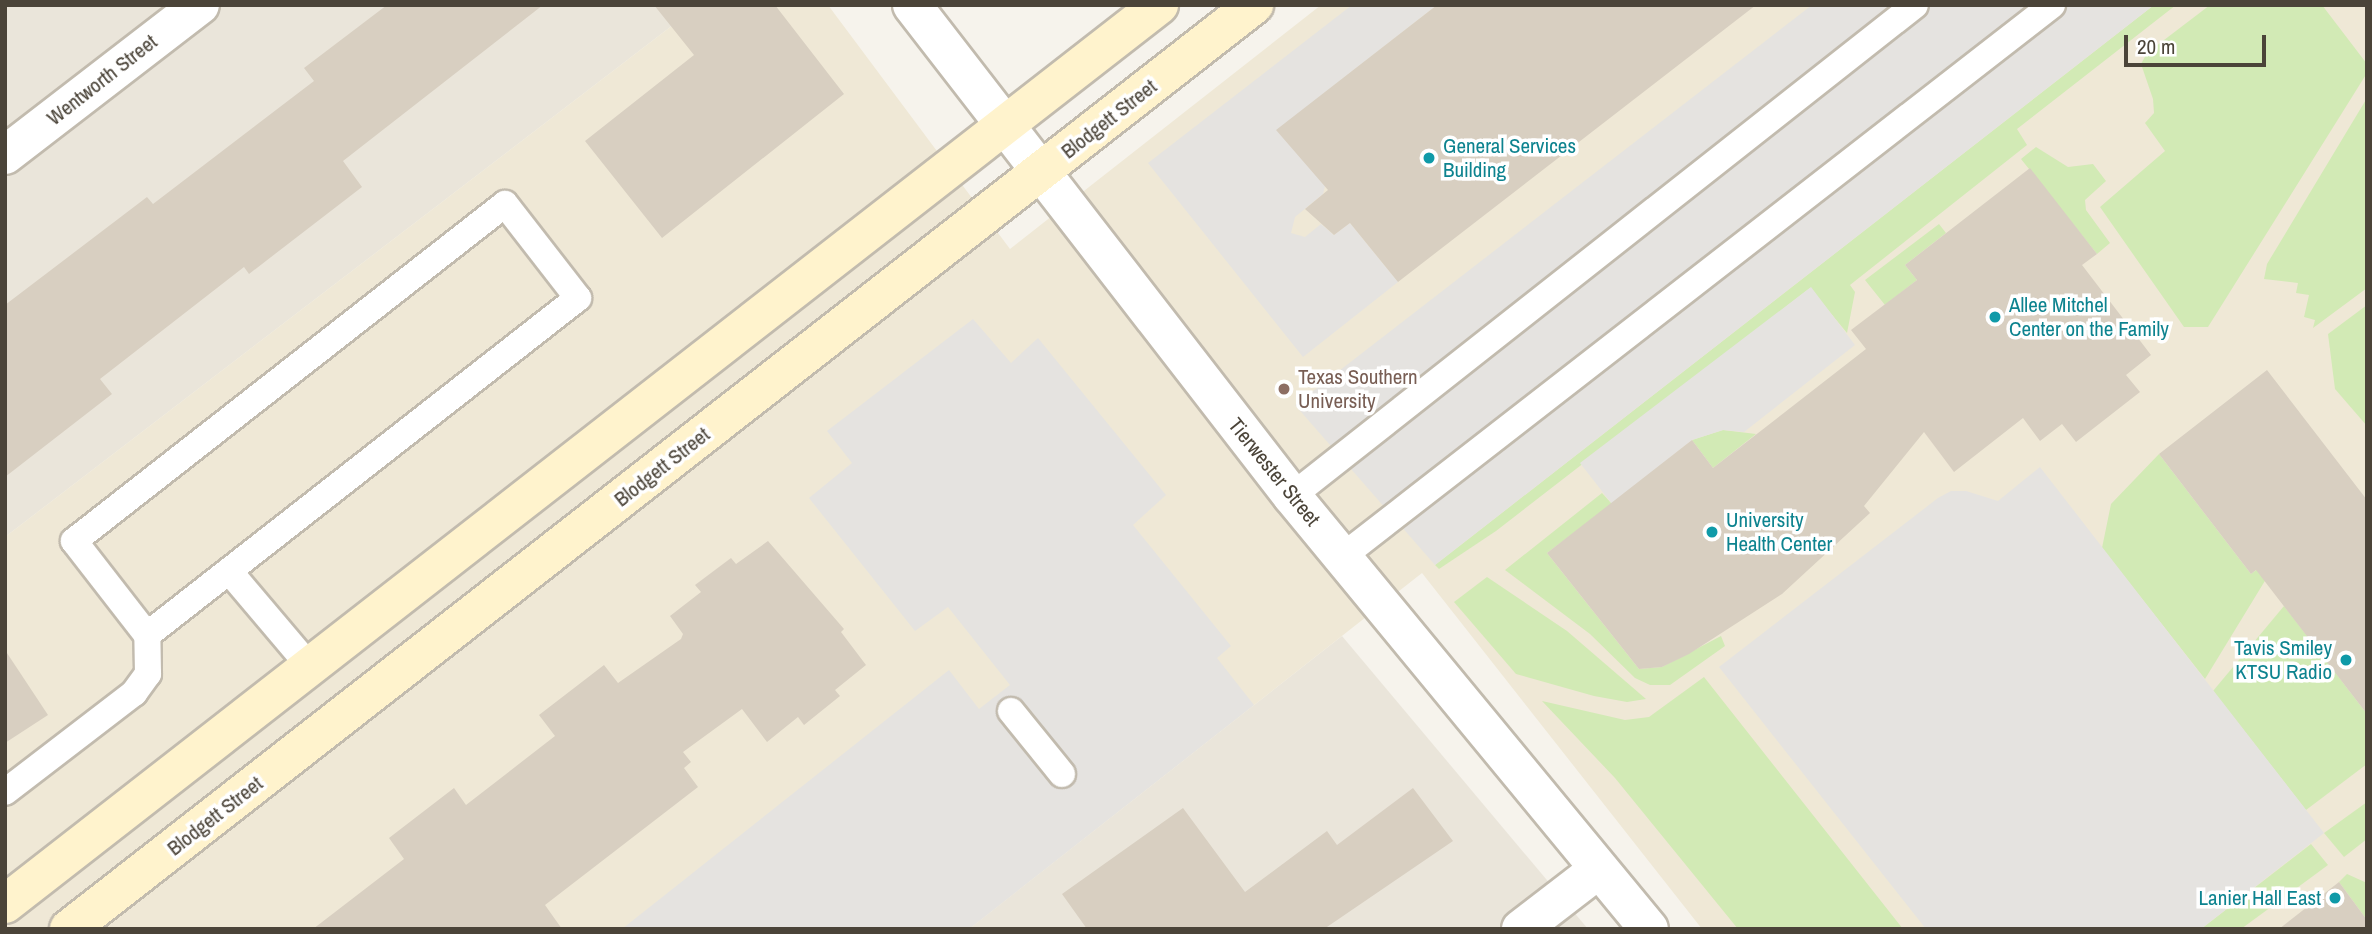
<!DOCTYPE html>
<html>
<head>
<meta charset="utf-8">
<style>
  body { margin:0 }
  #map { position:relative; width:2372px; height:934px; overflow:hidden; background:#f6f3ec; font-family:"Archivo Narrow",sans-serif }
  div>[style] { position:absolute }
  .residential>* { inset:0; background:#eae5da }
  .education>* { inset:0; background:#efe8d6 }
  .green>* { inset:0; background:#d2eab5 }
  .parking>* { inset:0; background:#e5e3e0 }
  .building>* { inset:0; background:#d8cfc1 }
  .roads { filter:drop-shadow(2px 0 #c2bbae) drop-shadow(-2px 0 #c2bbae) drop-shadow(0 2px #c2bbae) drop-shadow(0 -2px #c2bbae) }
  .service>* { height:26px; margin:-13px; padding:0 13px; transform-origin:13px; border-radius:13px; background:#fff }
  .minor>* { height:38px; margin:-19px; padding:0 19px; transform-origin:19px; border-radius:19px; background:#fff }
  .tertiary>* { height:38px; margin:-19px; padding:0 19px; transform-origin:19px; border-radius:19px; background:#fff }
  .secondary>* { height:38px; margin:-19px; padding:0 19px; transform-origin:19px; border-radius:19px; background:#fff3cd }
  .dots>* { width:19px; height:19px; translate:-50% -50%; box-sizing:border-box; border:4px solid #fff; border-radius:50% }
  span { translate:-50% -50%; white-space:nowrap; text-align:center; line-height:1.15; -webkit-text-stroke:7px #fff; paint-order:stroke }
  .street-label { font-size:21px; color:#4b4439 }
  .culture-label { font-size:21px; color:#0d838f }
  .left { translate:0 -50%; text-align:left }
  .right { translate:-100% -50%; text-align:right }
  .education-label { font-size:21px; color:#785e54 }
  .frame { position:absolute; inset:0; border:7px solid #4b4439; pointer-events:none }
  .scale { position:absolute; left:2124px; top:35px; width:142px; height:32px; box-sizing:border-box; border:4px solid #4b4439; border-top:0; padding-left:9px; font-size:21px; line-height:24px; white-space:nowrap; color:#4b4439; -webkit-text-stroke:5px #fff; paint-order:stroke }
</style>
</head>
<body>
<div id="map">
  <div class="residential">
    <i style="clip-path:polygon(5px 5px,699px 5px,5px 537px)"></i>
    <i style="clip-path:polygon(1342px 636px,1588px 929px,969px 929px)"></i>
  </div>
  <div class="education">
    <i style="clip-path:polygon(699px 5px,828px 5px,1010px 249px,1321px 5px,2367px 5px,2367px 929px,1702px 929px,1422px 573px,969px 929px,5px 929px,5px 537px)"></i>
  </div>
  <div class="green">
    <i style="clip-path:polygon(2154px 5px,2176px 5px,2017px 129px,2027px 145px,1850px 285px,1855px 292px,1847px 333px,1810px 288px,1496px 531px,1439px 569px,1435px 565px)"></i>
    <i style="clip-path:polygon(2210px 5px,2322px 5px,2367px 64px,2367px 73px,2208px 327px,2184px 327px,2100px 207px,2165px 151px,2145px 123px,2154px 113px,2153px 99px,2141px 64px,2147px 53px)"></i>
    <i style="clip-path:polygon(2367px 98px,2367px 288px,2313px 328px,2315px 320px,2304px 317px,2309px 295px,2296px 293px,2298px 283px,2264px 279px,2267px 264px)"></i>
    <i style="clip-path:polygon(2036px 147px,2068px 167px,2093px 164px,2106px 181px,2085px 200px,2086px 210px,2110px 243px,2097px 254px,2021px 159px)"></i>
    <i style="clip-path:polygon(1939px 224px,1946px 233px,1905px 265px,1917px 280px,1885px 305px,1865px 280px)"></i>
    <i style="clip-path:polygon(2367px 305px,2367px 426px,2335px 389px,2328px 334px)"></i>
    <i style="clip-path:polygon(1723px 430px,1756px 434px,1713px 468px,1692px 440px)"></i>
    <i style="clip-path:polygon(2159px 454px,2251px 574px,2285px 548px,2205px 679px,2102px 548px,2111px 504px)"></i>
    <i style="clip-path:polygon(1602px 493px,1612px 504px,1547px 553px,1639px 669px,1662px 667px,1721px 636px,1725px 646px,1670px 685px,1650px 685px,1635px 678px,1590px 634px,1505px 570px)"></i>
    <i style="clip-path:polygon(1487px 577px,1567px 631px,1646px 699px,1627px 702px,1594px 696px,1516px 674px,1454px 602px)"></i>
    <i style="clip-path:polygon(2284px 606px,2367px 714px,2367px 764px,2306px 810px,2213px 691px)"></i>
    <i style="clip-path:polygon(1704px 677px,1903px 929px,1738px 929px,1615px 778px,1542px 701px,1625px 720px,1649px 717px)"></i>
    <i style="clip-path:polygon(2367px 802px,2367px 839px,2344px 857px,2324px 833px)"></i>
    <i style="clip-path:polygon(2311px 844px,2328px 865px,2241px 929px,2201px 929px)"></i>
    <i style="clip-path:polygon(2347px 874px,2367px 883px,2367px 920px,2339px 882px)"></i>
  </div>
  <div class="parking">
    <i style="clip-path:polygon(1352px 5px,1437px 5px,1277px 130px,1325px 186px,1323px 194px,1295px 217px,1291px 233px,1305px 237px,1321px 224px,1334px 235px,1350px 223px,1398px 282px,1303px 357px,1148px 163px)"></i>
    <i style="clip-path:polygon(1812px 5px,2154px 5px,1435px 565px,1295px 405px)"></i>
    <i style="clip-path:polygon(1811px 287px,1855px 345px,1744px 432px,1723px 430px,1692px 440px,1612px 504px,1580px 463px)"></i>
    <i style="clip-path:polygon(973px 319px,1011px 363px,1038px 338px,1166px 495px,1133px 525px,1231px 646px,1217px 658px,1254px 705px,969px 929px,622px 929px,949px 670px,979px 709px,1010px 685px,948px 607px,915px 631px,809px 498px,852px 463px,827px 431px)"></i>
    <i style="clip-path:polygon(2040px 467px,2324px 833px,2201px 929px,1926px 929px,1719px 667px,1938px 498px,1951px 491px,1966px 491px,1998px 501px)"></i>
  </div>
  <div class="building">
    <i style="clip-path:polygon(387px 5px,543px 5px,343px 161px,362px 187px,249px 274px,244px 267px,100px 379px,112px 394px,5px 477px,5px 305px,147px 197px,153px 204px,314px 81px,304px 68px)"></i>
    <i style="clip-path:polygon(654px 5px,775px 5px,844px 94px,662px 238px,585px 141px,694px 55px)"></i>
    <i style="clip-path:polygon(1437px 5px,1756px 5px,1398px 282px,1350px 223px,1334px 235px,1305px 209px,1328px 190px,1276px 130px)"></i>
    <i style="clip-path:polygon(2030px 168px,2097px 254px,2082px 265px,2151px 355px,2126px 375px,2140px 392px,2076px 442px,2062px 424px,2040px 441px,2023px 418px,1954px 472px,1924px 432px,1864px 506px,1870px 513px,1782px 594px,1689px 654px,1662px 667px,1639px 669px,1547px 553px,1692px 440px,1713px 468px,1866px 349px,1851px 330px,1917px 280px,1905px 265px)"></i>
    <i style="clip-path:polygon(2267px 370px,2367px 500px,2367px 714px,2256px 570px,2251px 574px,2159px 454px)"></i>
    <i style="clip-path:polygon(768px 541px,844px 629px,841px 632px,866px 665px,835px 690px,840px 696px,804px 725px,798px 717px,767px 742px,742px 709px,683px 752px,691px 762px,684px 768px,698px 787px,545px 905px,562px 929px,313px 929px,404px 859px,389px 838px,454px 788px,466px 805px,555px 736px,539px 715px,604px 665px,618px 683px,681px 639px,683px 634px,670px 616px,701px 592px,695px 585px,731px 558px,736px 564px)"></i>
    <i style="clip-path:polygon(5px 650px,48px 715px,5px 743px)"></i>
    <i style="clip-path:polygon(1413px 788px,1453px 841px,1324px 929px,1087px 929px,1062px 894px,1183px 808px,1245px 892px,1327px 831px,1337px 845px)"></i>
    <i style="clip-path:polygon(2339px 882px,2367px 920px,2367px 929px,2279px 929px)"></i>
  </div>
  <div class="roads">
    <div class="service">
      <i style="left:505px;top:204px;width:119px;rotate:52.2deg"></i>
      <i style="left:578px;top:298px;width:547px;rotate:141.98deg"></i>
      <i style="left:147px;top:635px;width:119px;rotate:-127.8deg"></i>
      <i style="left:74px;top:541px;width:547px;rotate:-38.02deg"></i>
      <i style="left:1292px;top:496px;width:793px;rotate:-38.24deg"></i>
      <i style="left:1343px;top:556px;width:898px;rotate:-37.85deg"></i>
      <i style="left:229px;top:571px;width:127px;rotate:49.8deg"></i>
      <i style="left:1011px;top:711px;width:81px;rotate:51deg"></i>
      <i style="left:5px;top:792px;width:163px;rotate:-37.5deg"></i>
      <i style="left:134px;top:693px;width:24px;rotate:-54deg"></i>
      <i style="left:148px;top:674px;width:39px;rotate:-91deg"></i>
    </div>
    <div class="minor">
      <i style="left:5px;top:155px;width:246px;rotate:-37.6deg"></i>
      <i style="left:1521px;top:929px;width:98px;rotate:-37.6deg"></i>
    </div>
    <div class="tertiary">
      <i style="left:912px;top:5px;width:621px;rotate:52.26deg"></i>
      <i style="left:1292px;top:496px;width:561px;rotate:50.5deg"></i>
    </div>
    <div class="secondary">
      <i style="left:5px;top:904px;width:1463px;rotate:-37.92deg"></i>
      <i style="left:69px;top:929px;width:1503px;rotate:-37.95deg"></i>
    </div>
  </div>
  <div class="dots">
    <i style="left:1429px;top:158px;background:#0f9aa8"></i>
    <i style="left:1995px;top:317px;background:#0f9aa8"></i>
    <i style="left:1284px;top:389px;background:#8d6e63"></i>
    <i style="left:1712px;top:532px;background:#0f9aa8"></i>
    <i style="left:2346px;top:660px;background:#0f9aa8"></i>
    <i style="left:2335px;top:898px;background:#0f9aa8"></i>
  </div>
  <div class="street-label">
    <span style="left:102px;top:80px;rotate:-38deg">Wentworth Street</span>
    <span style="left:1109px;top:119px;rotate:-38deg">Blodgett Street</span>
    <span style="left:662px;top:467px;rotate:-38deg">Blodgett Street</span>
    <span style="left:1274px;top:472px;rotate:51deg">Tierwester Street</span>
    <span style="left:215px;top:816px;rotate:-38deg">Blodgett Street</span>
  </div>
  <div class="culture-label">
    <span class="left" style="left:1443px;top:158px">General Services<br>Building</span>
    <span class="left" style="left:2009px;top:317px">Allee Mitchel<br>Center on the Family</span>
    <span class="left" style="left:1726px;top:532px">University<br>Health Center</span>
    <span class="right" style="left:2332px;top:660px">Tavis Smiley<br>KTSU Radio</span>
    <span class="right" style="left:2321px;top:898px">Lanier Hall East</span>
  </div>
  <div class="education-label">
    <span class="left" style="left:1298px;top:389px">Texas Southern<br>University</span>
  </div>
  <div class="frame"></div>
  <div class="scale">20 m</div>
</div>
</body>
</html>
